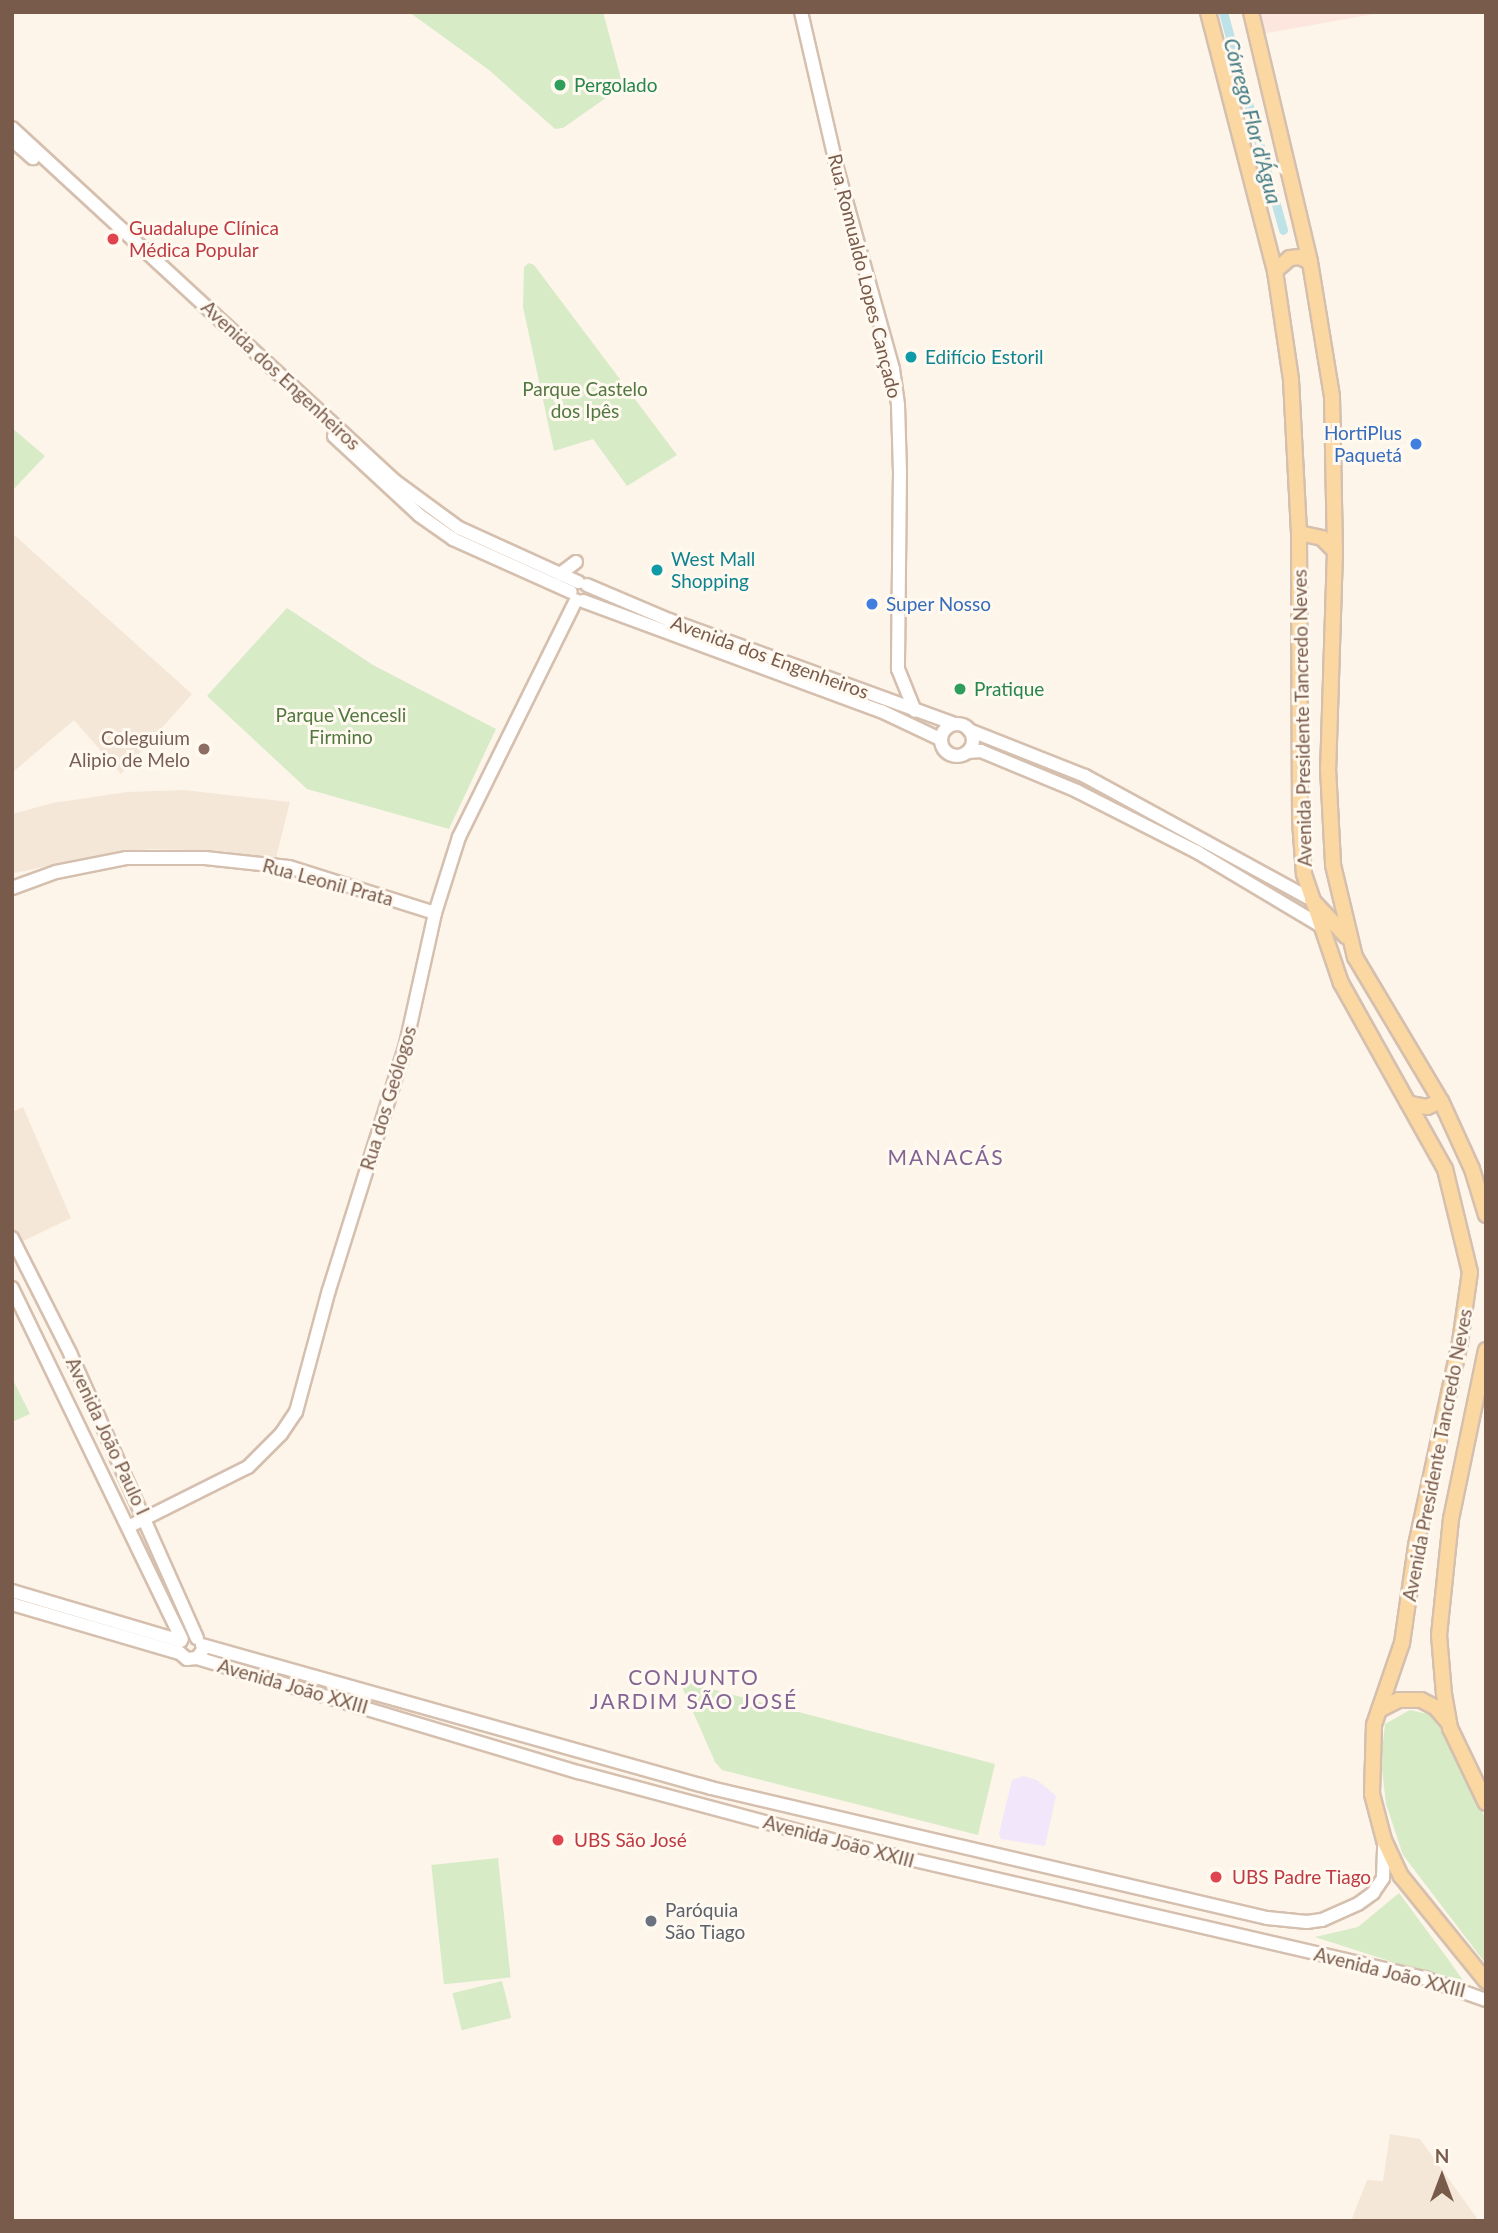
<!DOCTYPE html>
<html>
<head>
<meta charset="utf-8">
<style>
  body { margin:0 }
  #map { position:relative; width:1498px; height:2233px; overflow:hidden; background:#fdf5ea; font-family:Lato,sans-serif }
  div>[style] { position:absolute }
  .residential>* { inset:0; background:#f5e7d8 }
  .commercial>* { inset:0; background:#fde6dd }
  .education>* { inset:0; background:#f2e6fa }
  .green>* { inset:0; background:#d7ebc7; transform-origin:0 0 }
  .canal>* { height:9px; margin:-4.5px; padding:0 4.5px; transform-origin:4.5px; border-radius:4.5px; background:#bde2e7 }
  .roads { filter:drop-shadow(2px 0 #d5bfae) drop-shadow(-2px 0 #d5bfae) drop-shadow(0 2px #d5bfae) drop-shadow(0 -2px #d5bfae) }
  .secondary>* { height:12px; margin:-6px; padding:0 6px; transform-origin:6px; border-radius:6px; background:#fff }
  .secondary>.ring { margin:-6px; padding:0; box-sizing:content-box; background:none; border:12px solid #fff; border-radius:50% }
  .primary>* { height:14px; margin:-7px; padding:0 7px; transform-origin:7px; border-radius:7px; background:#fbd8a2 }
  .dots>* { width:19px; height:19px; translate:-50% -50%; box-sizing:border-box; border:4px solid #fff9f0; border-radius:50% }
  span { translate:-50% -50%; white-space:nowrap; text-align:center; line-height:1.15; -webkit-text-stroke:6px #fff9f0; paint-order:stroke }
  .leisure-label { font-size:19px; color:#27864d }
  .left { translate:0 -50%; text-align:left }
  .health-label { font-size:19px; color:#be3a42 }
  .street-label { font-size:19px; color:#795b4c }
  .culture-label { font-size:19px; color:#0d838f }
  .park-label { font-size:19px; color:#527841 }
  .shop-label { font-size:19px; color:#366cbe }
  .right { translate:-100% -50%; text-align:right }
  .education-label { font-size:19px; color:#785e54 }
  .worship-label { font-size:19px; color:#5b616d }
  .water-label { font-size:21px; color:#427b84; font-style:italic }
  .neighbourhood-label { font-size:21px; color:#836494; letter-spacing:2px }
  .frame { position:absolute; inset:0; border:14px solid #795b4c; pointer-events:none }
  .north { position:absolute; left:1407px; top:2142px; width:70px; height:70px; -webkit-text-stroke:5px #fff9f0; paint-order:stroke; rotate:0deg; font-size:19px; font-weight:700; line-height:28px; text-align:center; color:#795b4c }
  .north::after { content:''; display:block; margin:auto; width:24px; height:32px; background:#795b4c; clip-path:polygon(50% 0,100% 100%,50% 72%,0 100%) }
</style>
</head>
<body>
<div id="map">
  <div class="residential">
    <i style="clip-path:polygon(12px 533px,192px 694px,121px 774px,74px 720px,12px 773px)"></i>
    <i style="clip-path:polygon(184px 790px,290px 802px,276px 858px,271px 860px,222px 851px,150px 849px,99px 855px,15px 873px,12px 868px,12px 814px,53px 803px,127px 792px)"></i>
    <i style="clip-path:polygon(23px 1107px,71px 1218px,17px 1244px,12px 1233px,12px 1112px)"></i>
    <i style="clip-path:polygon(1390px 2134px,1420px 2139px,1479px 2221px,1351px 2221px,1367px 2180px,1383px 2181px)"></i>
  </div>
  <div class="commercial">
    <i style="clip-path:polygon(1256px 12px,1386px 12px,1261px 34px)"></i>
  </div>
  <div class="education">
    <i style="clip-path:polygon(1023px 1776px,1037px 1780px,1056px 1796px,1045px 1846px,1001px 1839px,999px 1834px,1012px 1780px)"></i>
  </div>
  <div class="green">
    <i style="clip-path:polygon(409px 12px,603px 12px,623px 86px,563px 128px,555px 129px,489px 70px)"></i>
    <i style="clip-path:polygon(529px 263px,534px 265px,677px 455px,627px 486px,593px 439px,554px 451px,523px 307px,524px 267px)"></i>
    <i style="clip-path:polygon(12px 428px,45px 456px,12px 491px)"></i>
    <i style="clip-path:polygon(287px 608px,373px 665px,496px 729px,449px 829px,307px 789px,207px 696px)"></i>
    <i style="clip-path:polygon(12px 1378px,30px 1414px,12px 1422px)"></i>
    <i style="clip-path:polygon(685px 1682px,995px 1764px,978px 1835px,722px 1770px,715px 1762px,683px 1689px)"></i>
    <i style="clip-path:polygon(1410px 1710px,1432px 1715px,1448px 1739px,1486px 1820px,1486px 1964px,1403px 1855px,1386px 1804px,1381px 1760px,1385px 1724px)"></i>
    <i style="left:498px;top:1858px;width:120px;height:67px;rotate:84deg"></i>
    <i style="clip-path:polygon(1399px 1893px,1448px 1959px,1467px 1986px,1315px 1937px,1358px 1927px)"></i>
    <i style="left:502px;top:1981px;width:38px;height:51px;rotate:76deg"></i>
  </div>
  <div class="canal">
    <i style="left:1223px;top:12px;width:226px;rotate:74.6deg"></i>
  </div>
  <div class="roads">
    <div class="secondary">
      <i style="left:801px;top:12px;width:164px;rotate:77deg"></i>
      <i style="left:838px;top:172px;width:205px;rotate:74.4deg"></i>
      <i style="left:893px;top:369px;width:36px;rotate:82deg"></i>
      <i style="left:898px;top:405px;width:66px;rotate:88.3deg"></i>
      <i style="left:900px;top:471px;width:198px;rotate:90.6deg"></i>
      <i style="left:898px;top:669px;width:45px;rotate:68deg"></i>
      <i style="left:12px;top:128px;width:521px;rotate:42.67deg"></i>
      <i style="left:395px;top:481px;width:79px;rotate:36.3deg"></i>
      <i style="left:459px;top:528px;width:131px;rotate:24.4deg"></i>
      <i style="left:12px;top:140px;width:28px;rotate:41deg"></i>
      <i style="left:334px;top:436px;width:116px;rotate:42.9deg"></i>
      <i style="left:419px;top:515px;width:42px;rotate:35.2deg"></i>
      <i style="left:453px;top:539px;width:129px;rotate:24.2deg"></i>
      <i style="left:560px;top:574px;width:20px;rotate:-37deg"></i>
      <i style="left:587px;top:585px;width:89px;rotate:23.1deg"></i>
      <i style="left:669px;top:620px;width:303px;rotate:20deg"></i>
      <i style="left:583px;top:601px;width:318px;rotate:20.3deg"></i>
      <i style="left:881px;top:711px;width:65px;rotate:25.4deg"></i>
      <i class="ring" style="left:941px;top:724px;width:20px;height:20px"></i>
      <i style="left:969px;top:730px;width:125px;rotate:21.6deg"></i>
      <i style="left:1085px;top:776px;width:257px;rotate:28.6deg"></i>
      <i style="left:968px;top:752px;width:13px;rotate:-4deg"></i>
      <i style="left:981px;top:751px;width:104px;rotate:22.6deg"></i>
      <i style="left:1077px;top:791px;width:135px;rotate:26.9deg"></i>
      <i style="left:1197px;top:852px;width:141px;rotate:30.8deg"></i>
      <i style="left:12px;top:888px;width:47px;rotate:-20deg"></i>
      <i style="left:56px;top:872px;width:71px;rotate:-11.3deg"></i>
      <i style="left:126px;top:858px;width:79px"></i>
      <i style="left:205px;top:858px;width:84px;rotate:6.1deg"></i>
      <i style="left:289px;top:867px;width:153px;rotate:17.5deg"></i>
      <i style="left:12px;top:1238px;width:129px;rotate:63.2deg"></i>
      <i style="left:70px;top:1353px;width:312px;rotate:66deg"></i>
      <i style="left:12px;top:1288px;width:390px;rotate:64.2deg"></i>
      <i style="left:128px;top:1527px;width:134px;rotate:-26.6deg"></i>
      <i style="left:248px;top:1467px;width:47px;rotate:-45deg"></i>
      <i style="left:281px;top:1434px;width:27px;rotate:-56deg"></i>
      <i style="left:296px;top:1412px;width:126px;rotate:-74.9deg"></i>
      <i style="left:329px;top:1290px;width:258px;rotate:-72.6deg"></i>
      <i style="left:406px;top:1044px;width:134px;rotate:-77.5deg"></i>
      <i style="left:435px;top:913px;width:80px;rotate:-72.5deg"></i>
      <i style="left:459px;top:837px;width:264px;rotate:-63.7deg"></i>
      <i style="left:12px;top:1591px;width:176px;rotate:16.5deg"></i>
      <i style="left:12px;top:1604px;width:175px;rotate:16.3deg"></i>
      <i style="left:180px;top:1653px;width:9px;rotate:41deg"></i>
      <i style="left:187px;top:1659px;width:10px;rotate:-6deg"></i>
      <i style="left:197px;top:1658px;width:9px;rotate:-54deg"></i>
      <i style="left:202px;top:1645px;width:529px;rotate:15.69deg"></i>
      <i style="left:711px;top:1788px;width:571px;rotate:13.16deg"></i>
      <i style="left:1267px;top:1918px;width:40px;rotate:5.7deg"></i>
      <i style="left:1307px;top:1922px;width:15px;rotate:-8deg"></i>
      <i style="left:1322px;top:1920px;width:39px;rotate:-24deg"></i>
      <i style="left:1358px;top:1904px;width:19px;rotate:-36deg"></i>
      <i style="left:1373px;top:1893px;width:18px;rotate:-56deg"></i>
      <i style="left:1383px;top:1878px;width:35px;rotate:-88deg"></i>
      <i style="left:197px;top:1658px;width:398px;rotate:16.7deg"></i>
      <i style="left:578px;top:1772px;width:298px;rotate:15deg"></i>
      <i style="left:866px;top:1849px;width:573px;rotate:13.02deg"></i>
      <i style="left:1424px;top:1978px;width:66px;rotate:19.5deg"></i>
    </div>
    <div class="primary">
      <i style="left:1208px;top:12px;width:268px;rotate:75.5deg"></i>
      <i style="left:1275px;top:271px;width:110px;rotate:81.6deg"></i>
      <i style="left:1291px;top:380px;width:153px;rotate:87deg"></i>
      <i style="left:1299px;top:533px;width:288px;rotate:89.8deg"></i>
      <i style="left:1300px;top:821px;width:53px;rotate:85.7deg"></i>
      <i style="left:1304px;top:874px;width:115px;rotate:71.3deg"></i>
      <i style="left:1341px;top:983px;width:213px;rotate:60.8deg"></i>
      <i style="left:1445px;top:1169px;width:106px;rotate:76.4deg"></i>
      <i style="left:1470px;top:1272px;width:71px;rotate:98.1deg"></i>
      <i style="left:1460px;top:1342px;width:209px;rotate:102.2deg"></i>
      <i style="left:1416px;top:1546px;width:98px;rotate:98.2deg"></i>
      <i style="left:1402px;top:1643px;width:87px;rotate:108.9deg"></i>
      <i style="left:1374px;top:1725px;width:69px;rotate:91.7deg"></i>
      <i style="left:1372px;top:1794px;width:48px;rotate:75.4deg"></i>
      <i style="left:1384px;top:1840px;width:40px;rotate:65deg"></i>
      <i style="left:1401px;top:1876px;width:135px;rotate:51deg"></i>
      <i style="left:1251px;top:12px;width:257px;rotate:76.7deg"></i>
      <i style="left:1310px;top:262px;width:137px;rotate:80.7deg"></i>
      <i style="left:1332px;top:397px;width:154px;rotate:88.9deg"></i>
      <i style="left:1335px;top:551px;width:217px;rotate:91.8deg"></i>
      <i style="left:1328px;top:768px;width:97px;rotate:87deg"></i>
      <i style="left:1333px;top:865px;width:95px;rotate:76.6deg"></i>
      <i style="left:1355px;top:957px;width:168px;rotate:59.2deg"></i>
      <i style="left:1441px;top:1101px;width:75px;rotate:65.5deg"></i>
      <i style="left:1472px;top:1169px;width:48px;rotate:73.1deg"></i>
      <i style="left:1275px;top:271px;width:20px;rotate:-41deg"></i>
      <i style="left:1290px;top:258px;width:10px;rotate:-6deg"></i>
      <i style="left:1300px;top:257px;width:11px;rotate:27deg"></i>
      <i style="left:1299px;top:533px;width:24px;rotate:12deg"></i>
      <i style="left:1322px;top:538px;width:18px;rotate:45deg"></i>
      <i style="left:1312px;top:900px;width:50px;rotate:46.6deg"></i>
      <i style="left:1410px;top:1104px;width:17px;rotate:10deg"></i>
      <i style="left:1427px;top:1107px;width:15px;rotate:-23deg"></i>
      <i style="left:1486px;top:1350px;width:173px;rotate:101.7deg"></i>
      <i style="left:1451px;top:1519px;width:117px;rotate:95.9deg"></i>
      <i style="left:1439px;top:1635px;width:59px;rotate:85.2deg"></i>
      <i style="left:1444px;top:1694px;width:35px;rotate:80deg"></i>
      <i style="left:1450px;top:1728px;width:83px;rotate:64.4deg"></i>
      <i style="left:1379px;top:1710px;width:22px;rotate:-27deg"></i>
      <i style="left:1399px;top:1700px;width:22px"></i>
      <i style="left:1421px;top:1700px;width:16px;rotate:27deg"></i>
      <i style="left:1435px;top:1707px;width:18px;rotate:49deg"></i>
    </div>
  </div>
  <div class="dots">
    <i style="left:560px;top:85px;background:#2e9e5b"></i>
    <i style="left:113px;top:239px;background:#e0444e"></i>
    <i style="left:911px;top:357px;background:#0f9aa8"></i>
    <i style="left:1416px;top:444px;background:#3f7fe0"></i>
    <i style="left:657px;top:570px;background:#0f9aa8"></i>
    <i style="left:872px;top:604px;background:#3f7fe0"></i>
    <i style="left:960px;top:689px;background:#2e9e5b"></i>
    <i style="left:204px;top:749px;background:#8d6e63"></i>
    <i style="left:558px;top:1840px;background:#e0444e"></i>
    <i style="left:1216px;top:1877px;background:#e0444e"></i>
    <i style="left:651px;top:1921px;background:#6b7280"></i>
  </div>
  <div class="leisure-label">
    <span class="left" style="left:574px;top:85px">Pergolado</span>
    <span class="left" style="left:974px;top:689px">Pratique</span>
  </div>
  <div class="health-label">
    <span class="left" style="left:129px;top:239px">Guadalupe Clínica<br>Médica Popular</span>
    <span class="left" style="left:574px;top:1840px">UBS São José</span>
    <span class="left" style="left:1232px;top:1877px">UBS Padre Tiago</span>
  </div>
  <div class="street-label">
    <span style="left:865px;top:276px;rotate:76deg">Rua Romualdo Lopes Cançado</span>
    <span style="left:281px;top:375px;rotate:43deg">Avenida dos Engenheiros</span>
    <span style="left:770px;top:657px;rotate:20deg">Avenida dos Engenheiros</span>
    <span style="left:1302px;top:718px;rotate:-91deg">Avenida Presidente Tancredo Neves</span>
    <span style="left:328px;top:882px;rotate:15deg">Rua Leonil Prata</span>
    <span style="left:388px;top:1098px;rotate:-73deg">Rua dos Geólogos</span>
    <span style="left:108px;top:1436px;rotate:65deg">Avenida João Paulo I</span>
    <span style="left:1437px;top:1455px;rotate:-79deg">Avenida Presidente Tancredo Neves</span>
    <span style="left:293px;top:1686px;rotate:16deg">Avenida João XXIII</span>
    <span style="left:839px;top:1841px;rotate:15deg">Avenida João XXIII</span>
    <span style="left:1390px;top:1972px;rotate:14deg">Avenida João XXIII</span>
  </div>
  <div class="culture-label">
    <span class="left" style="left:925px;top:357px">Edifício Estoril</span>
    <span class="left" style="left:671px;top:570px">West Mall<br>Shopping</span>
  </div>
  <div class="park-label">
    <span style="left:585px;top:400px">Parque Castelo<br>dos Ipês</span>
    <span style="left:341px;top:726px">Parque Vencesli<br>Firmino</span>
  </div>
  <div class="shop-label">
    <span class="right" style="left:1402px;top:444px">HortiPlus<br>Paquetá</span>
    <span class="left" style="left:886px;top:604px">Super Nosso</span>
  </div>
  <div class="education-label">
    <span class="right" style="left:190px;top:749px">Coleguium<br>Alipio de Melo</span>
  </div>
  <div class="worship-label">
    <span class="left" style="left:665px;top:1921px">Paróquia<br>São Tiago</span>
  </div>
  <div class="water-label">
    <span style="left:1253px;top:121px;rotate:75deg">Córrego Flor d'Água</span>
  </div>
  <div class="neighbourhood-label">
    <span style="left:946px;top:1157px">MANACÁS</span>
    <span style="left:694px;top:1689px">CONJUNTO<br>JARDIM SÃO JOSÉ</span>
  </div>
  <div class="frame"></div>
  <div class="north">N</div>
</div>
</body>
</html>
